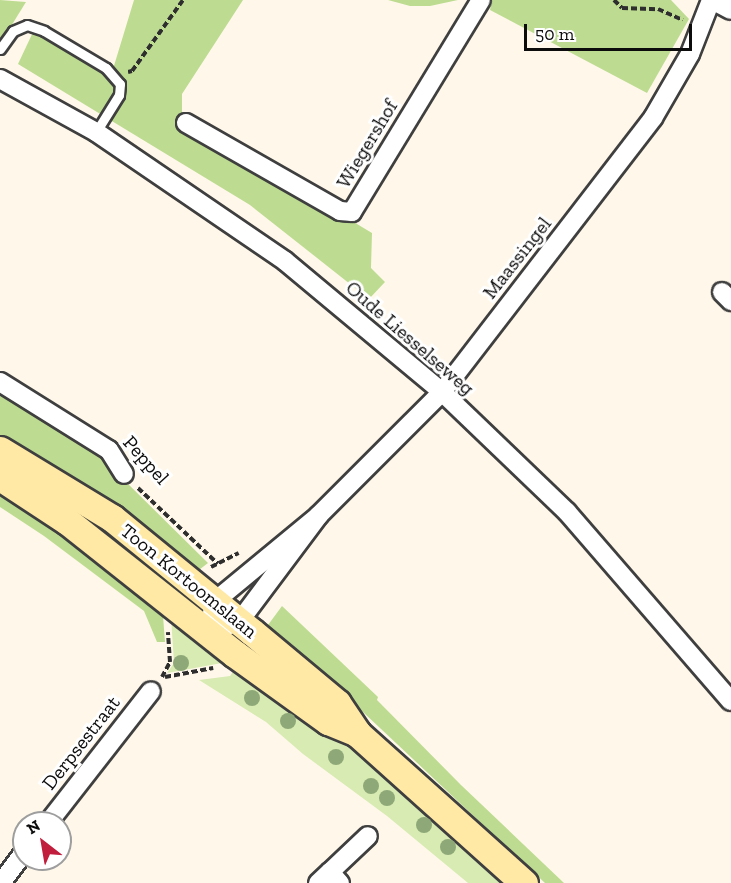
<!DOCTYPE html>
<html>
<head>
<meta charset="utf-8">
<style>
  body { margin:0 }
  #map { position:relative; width:731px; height:883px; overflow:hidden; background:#fff8ea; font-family:"Zilla Slab",serif }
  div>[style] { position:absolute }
  .green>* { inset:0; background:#d8ebb3 }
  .forest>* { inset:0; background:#bddc91 }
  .path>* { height:4px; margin-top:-2px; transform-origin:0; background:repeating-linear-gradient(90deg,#2e2e2e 0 6px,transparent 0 9px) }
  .roads { filter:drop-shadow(2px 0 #3f3f3f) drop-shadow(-2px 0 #3f3f3f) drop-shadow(0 2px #3f3f3f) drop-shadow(0 -2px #3f3f3f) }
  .lane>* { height:9px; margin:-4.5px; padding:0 4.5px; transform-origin:4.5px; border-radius:4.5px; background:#fff }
  .street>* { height:18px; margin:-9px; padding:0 9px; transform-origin:9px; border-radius:9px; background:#fff }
  .secondary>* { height:27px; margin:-13.5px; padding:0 13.5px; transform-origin:13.5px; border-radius:13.5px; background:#ffe9a5 }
  .trees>* { width:16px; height:16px; margin:-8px; border-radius:50%; background:#8fa878 }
  span { translate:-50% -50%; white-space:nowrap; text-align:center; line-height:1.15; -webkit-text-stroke:6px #fff; paint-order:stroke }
  .street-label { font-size:20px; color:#0c0c0c }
  .north { position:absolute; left:12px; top:811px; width:60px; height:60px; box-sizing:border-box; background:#fff; border:2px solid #9e9e9e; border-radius:50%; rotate:329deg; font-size:16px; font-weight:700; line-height:24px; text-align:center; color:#0c0c0c }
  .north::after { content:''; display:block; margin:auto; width:21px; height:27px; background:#c11e3d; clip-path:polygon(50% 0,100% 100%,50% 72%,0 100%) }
  .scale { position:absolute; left:524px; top:24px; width:168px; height:27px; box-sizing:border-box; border:3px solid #0c0c0c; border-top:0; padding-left:8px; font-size:18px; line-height:21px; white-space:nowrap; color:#0c0c0c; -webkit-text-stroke:4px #fff; paint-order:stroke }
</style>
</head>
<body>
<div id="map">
  <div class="green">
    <i style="clip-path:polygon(171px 617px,228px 657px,222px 663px,167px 673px,174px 663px)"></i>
    <i style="clip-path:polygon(238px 664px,345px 741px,398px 785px,506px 883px,468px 883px,387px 816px,303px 754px,266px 722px,199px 680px,230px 676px)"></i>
  </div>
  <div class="forest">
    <i style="clip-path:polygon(0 0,26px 2px,0 44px)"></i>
    <i style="clip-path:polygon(134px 0,243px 0,182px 94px,182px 119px,372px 233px,371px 268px,385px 282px,369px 299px,250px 205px,18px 64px,34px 30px,107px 71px,113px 69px)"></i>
    <i style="clip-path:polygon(388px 0,458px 0,430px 6px,410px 6px)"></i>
    <i style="clip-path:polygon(492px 0,671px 0,689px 19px,647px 93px,490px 10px)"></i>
    <i style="clip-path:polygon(0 389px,107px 453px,121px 477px,208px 563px,195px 573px,0 441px)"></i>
    <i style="clip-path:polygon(0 485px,167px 609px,163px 616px,165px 642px,157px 642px,144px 611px,44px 536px,0 507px)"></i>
    <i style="clip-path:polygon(282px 606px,378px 697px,377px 700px,461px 785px,564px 883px,545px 883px,364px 713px,272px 637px,268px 625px)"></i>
  </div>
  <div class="path">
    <i style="left:614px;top:0;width:11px;rotate:45deg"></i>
    <i style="left:622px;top:8px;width:36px;rotate:2deg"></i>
    <i style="left:658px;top:9px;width:27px;rotate:24deg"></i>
    <i style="left:128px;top:72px;width:4px;rotate:-14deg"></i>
    <i style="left:132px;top:71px;width:87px;rotate:-54.3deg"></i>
    <i style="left:138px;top:488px;width:110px;rotate:43.5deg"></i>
    <i style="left:211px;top:567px;width:31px;rotate:-27deg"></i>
    <i style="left:162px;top:677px;width:17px;rotate:-62deg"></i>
    <i style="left:170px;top:662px;width:30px;rotate:-94deg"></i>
    <i style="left:165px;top:677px;width:49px;rotate:-10.6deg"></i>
  </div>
  <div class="roads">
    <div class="lane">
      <i style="left:0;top:49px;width:22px;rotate:-54deg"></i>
      <i style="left:13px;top:31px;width:15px;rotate:-23deg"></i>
      <i style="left:27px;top:25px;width:18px;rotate:19deg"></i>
      <i style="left:44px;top:31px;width:72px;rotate:30.8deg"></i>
      <i style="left:106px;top:68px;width:21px;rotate:49deg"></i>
      <i style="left:120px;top:84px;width:11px;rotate:95deg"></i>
      <i style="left:119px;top:95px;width:44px;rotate:121.9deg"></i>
    </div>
    <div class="street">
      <i style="left:712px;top:0;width:21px;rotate:28deg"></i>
      <i style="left:0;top:79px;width:110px;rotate:28.9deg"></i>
      <i style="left:96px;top:132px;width:229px;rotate:34.3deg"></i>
      <i style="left:285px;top:261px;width:204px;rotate:39.8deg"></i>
      <i style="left:442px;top:392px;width:173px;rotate:43.8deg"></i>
      <i style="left:567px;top:512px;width:250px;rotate:49.1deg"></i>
      <i style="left:186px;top:123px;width:177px;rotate:29.7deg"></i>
      <i style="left:340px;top:211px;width:12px;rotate:5deg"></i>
      <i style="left:352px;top:212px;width:248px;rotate:-58.7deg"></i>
      <i style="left:722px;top:292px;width:13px;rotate:45deg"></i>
      <i style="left:0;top:382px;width:128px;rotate:32deg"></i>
      <i style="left:109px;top:450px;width:28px;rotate:58deg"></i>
      <i style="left:319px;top:515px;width:134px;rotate:126.8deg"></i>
      <i style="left:239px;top:622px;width:32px;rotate:162deg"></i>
      <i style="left:209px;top:632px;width:30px;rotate:-81deg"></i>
      <i style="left:214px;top:602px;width:136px;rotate:-39.6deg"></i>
      <i style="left:319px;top:515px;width:174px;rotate:-45deg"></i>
      <i style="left:442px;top:392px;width:346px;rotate:-52.4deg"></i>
      <i style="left:653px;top:118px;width:74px;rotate:-60deg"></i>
      <i style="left:690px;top:54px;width:58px;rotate:-68.7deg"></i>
      <i style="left:48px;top:823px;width:167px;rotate:-52deg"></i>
      <i style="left:330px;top:872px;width:52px;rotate:-43.5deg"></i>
      <i style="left:1px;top:883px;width:38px;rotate:-53deg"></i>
      <i style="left:318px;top:883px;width:16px;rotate:-43deg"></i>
      <i style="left:330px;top:872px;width:15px;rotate:48deg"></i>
    </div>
    <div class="secondary">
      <i style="left:0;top:450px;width:131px;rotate:31.3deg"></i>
      <i style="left:112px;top:518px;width:181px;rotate:39.2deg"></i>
      <i style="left:252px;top:632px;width:111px;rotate:39.9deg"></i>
      <i style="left:337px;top:703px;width:37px;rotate:56deg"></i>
      <i style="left:358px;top:734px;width:223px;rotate:41.9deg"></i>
      <i style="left:0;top:477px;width:80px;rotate:33.3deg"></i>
      <i style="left:67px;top:521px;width:214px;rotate:38.4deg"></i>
      <i style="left:235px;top:654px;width:115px;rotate:35.8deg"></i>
      <i style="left:328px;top:721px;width:31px;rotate:22deg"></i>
    </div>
  </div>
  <div class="trees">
    <i style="left:181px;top:663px"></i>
    <i style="left:252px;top:698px"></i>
    <i style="left:288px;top:721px"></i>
    <i style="left:336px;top:757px"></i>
    <i style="left:371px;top:786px"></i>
    <i style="left:387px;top:798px"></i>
    <i style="left:424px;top:825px"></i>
    <i style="left:448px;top:847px"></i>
  </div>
  <div class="street-label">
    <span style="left:367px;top:144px;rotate:-59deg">Wiegershof</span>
    <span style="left:517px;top:258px;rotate:-52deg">Maassingel</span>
    <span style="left:410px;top:338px;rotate:41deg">Oude Liesselseweg</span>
    <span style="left:146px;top:460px;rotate:48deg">Peppel</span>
    <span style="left:189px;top:581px;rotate:39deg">Toon Kortoomslaan</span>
    <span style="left:81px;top:743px;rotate:-52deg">Derpsestraat</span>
  </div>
  <div class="north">N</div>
  <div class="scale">50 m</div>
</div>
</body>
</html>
